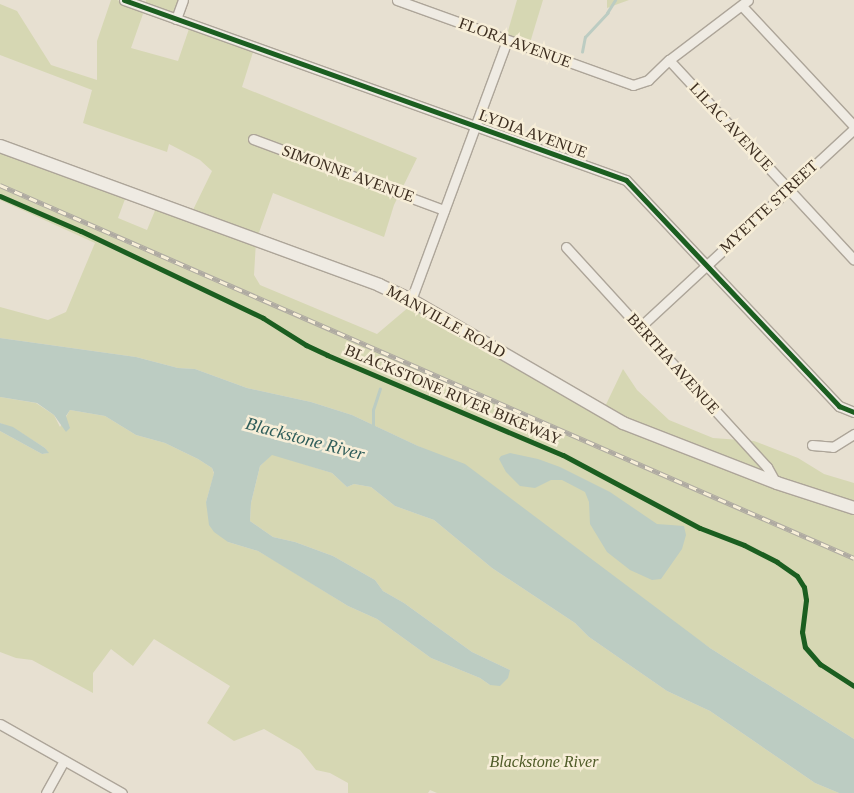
<!DOCTYPE html>
<html>
<head>
<meta charset="utf-8">
<style>
  body { margin:0 }
  #map { position:relative; width:854px; height:793px; overflow:hidden; background:#e7e0d1; font-family:"Times New Roman",serif }
  div>[style] { position:absolute }
  .green>* { inset:0; background:#d6d7b3 }
  .water>* { inset:0; background:#bcccc2 }
  .stream>* { height:2.5px; margin:-1.25px; padding:0 1.25px; transform-origin:1.25px; border-radius:1.25px; background:#bcccc2 }
  .roads { filter:drop-shadow(1px 0 #ada599) drop-shadow(-1px 0 #ada599) drop-shadow(0 1px #ada599) drop-shadow(0 -1px #ada599) }
  .street>* { height:9px; margin:-4.5px; padding:0 4.5px; transform-origin:4.5px; border-radius:4.5px; background:#efebe3 }
  .secondary>* { height:12px; margin:-6px; padding:0 6px; transform-origin:6px; border-radius:6px; background:#efebe3 }
  .rail>* { height:4.5px; margin-top:-2.25px; transform-origin:0; background:repeating-linear-gradient(90deg,#f7eed8 0 8px,#afaaa2 0 16px); box-sizing:border-box; border-block:1px solid #afaaa2 }
  .cycleway>* { height:5px; margin:-2.5px; padding:0 2.5px; transform-origin:2.5px; border-radius:2.5px; background:#1b5e20 }
  span { translate:-50% -50%; white-space:nowrap; text-align:center; line-height:1.15; -webkit-text-stroke:5px #f7eed8; paint-order:stroke }
  .street-label { font-size:16px; color:#3d2e20 }
  .park-label { font-size:16px; color:#4d5a26; font-style:italic }
  .water-label { font-size:18px; color:#2f5d5a; font-style:italic }
</style>
</head>
<body>
<div id="map">
  <div class="green">
    <i style="clip-path:polygon(111px 0,117px 0,144px 10px,146px 0,182px 0,175px 20px,144px 11px,131px 48px,178px 61px,190px 26px,254px 49px,242px 87px,417px 158px,394px 205px,384px 237px,273px 193px,256px 241px,254px 275px,260px 285px,377px 334px,410px 306px,600px 417px,623px 369px,637px 390px,669px 420px,713px 438px,754px 441px,798px 458px,824px 474px,854px 483px,854px 739px,710px 648px,422px 448px,352px 415px,311px 402px,247px 388px,195px 369px,178px 368px,136px 357px,0 338px,0 307px,48px 320px,66px 312px,95px 243px,0 200px,0 143px,128px 191px,118px 218px,147px 230px,159px 201px,192px 212px,212px 171px,200px 160px,169px 144px,167px 152px,83px 123px,92px 90px,0 55px,0 4px,17px 11px,51px 65px,97px 80px,97px 41px)"></i>
    <i style="clip-path:polygon(517px 0,543px 0,529px 46px,506px 38px)"></i>
    <i style="clip-path:polygon(607px 0,629px 0,607px 8px)"></i>
    <i style="clip-path:polygon(0 397px,36px 403px,54px 415px,60px 427px,70px 410px,105px 416px,136px 435px,165px 443px,198px 459px,212px 468px,214px 474px,206px 502px,228px 542px,258px 551px,277px 562px,348px 606px,377px 619px,431px 658px,480px 678px,490px 685px,510px 670px,472px 652px,404px 603px,383px 591px,375px 580px,333px 556px,295px 542px,273px 537px,250px 521px,251px 503px,260px 466px,272px 454px,332px 473px,347px 487px,354px 484px,371px 487px,395px 506px,434px 520px,492px 568px,575px 623px,589px 637px,667px 691px,710px 711px,815px 783px,839px 793px,437px 793px,430px 790px,428px 793px,348px 793px,348px 783px,330px 773px,316px 770px,300px 750px,264px 729px,234px 741px,207px 723px,230px 686px,154px 639px,133px 666px,111px 649px,93px 673px,93px 693px,32px 660px,16px 658px,0 652px,0 431px,42px 454px,48px 453px,45px 448px,15px 429px,0 423px)"></i>
  </div>
  <div class="water">
    <i style="clip-path:polygon(0 338px,136px 357px,178px 368px,195px 369px,247px 388px,311px 402px,352px 415px,418px 446px,465px 464px,710px 648px,854px 739px,854px 793px,839px 793px,815px 783px,710px 711px,667px 691px,589px 637px,575px 623px,492px 568px,434px 520px,395px 506px,371px 487px,354px 484px,347px 487px,332px 473px,272px 455px,260px 466px,251px 503px,250px 521px,273px 537px,295px 542px,333px 556px,375px 580px,383px 591px,404px 603px,472px 652px,510px 670px,508px 678px,500px 686px,490px 685px,480px 678px,431px 658px,377px 619px,348px 606px,258px 551px,228px 542px,214px 532px,209px 525px,206px 502px,214px 473px,212px 468px,198px 459px,165px 443px,136px 435px,105px 416px,70px 410px,66px 416px,70px 428px,66px 432px,54px 415px,37px 403px,0 397px)"></i>
    <i style="clip-path:polygon(0 423px,13px 427px,45px 448px,49px 453px,42px 454px,0 431px)"></i>
    <i style="clip-path:polygon(510px 453px,538px 459px,560px 467px,610px 492px,657px 524px,684px 526px,686px 535px,682px 549px,661px 579px,652px 580px,630px 570px,607px 552px,590px 524px,589px 502px,585px 492px,562px 480px,551px 480px,535px 488px,520px 486px,506px 472px,499px 459px,501px 456px)"></i>
  </div>
  <div class="stream">
    <i style="left:582px;top:52px;width:15px;rotate:-79deg"></i>
    <i style="left:585px;top:37px;width:33px;rotate:-47deg"></i>
    <i style="left:607px;top:13px;width:15px;rotate:-58deg"></i>
    <i style="left:373px;top:427px;width:17px;rotate:-90deg"></i>
    <i style="left:373px;top:410px;width:22px;rotate:-72deg"></i>
  </div>
  <div class="roads">
    <div class="street">
      <i style="left:124px;top:0;width:533px;rotate:19.73deg"></i>
      <i style="left:626px;top:180px;width:311px;rotate:46.7deg"></i>
      <i style="left:839px;top:406px;width:16px;rotate:22deg"></i>
      <i style="left:397px;top:0;width:251px;rotate:19.8deg"></i>
      <i style="left:633px;top:85px;width:16px;rotate:-18deg"></i>
      <i style="left:648px;top:80px;width:29px;rotate:-44deg"></i>
      <i style="left:669px;top:60px;width:99px;rotate:-37.2deg"></i>
      <i style="left:742px;top:6px;width:164px;rotate:47deg"></i>
      <i style="left:176px;top:19px;width:20px;rotate:-70deg"></i>
      <i style="left:669px;top:60px;width:272px;rotate:47.2deg"></i>
      <i style="left:253px;top:139px;width:204px;rotate:20.4deg"></i>
      <i style="left:566px;top:247px;width:298px;rotate:47.6deg"></i>
      <i style="left:767px;top:467px;width:18px;rotate:61deg"></i>
      <i style="left:411px;top:300px;width:276px;rotate:-69.7deg"></i>
      <i style="left:640px;top:327px;width:292px;rotate:-42.8deg"></i>
      <i style="left:812px;top:445px;width:21px;rotate:5deg"></i>
      <i style="left:833px;top:447px;width:25px;rotate:-32deg"></i>
      <i style="left:0;top:724px;width:140px;rotate:29.5deg"></i>
      <i style="left:46px;top:793px;width:37px;rotate:-61deg"></i>
    </div>
    <div class="secondary">
      <i style="left:0;top:146px;width:404px;rotate:20.1deg"></i>
      <i style="left:379px;top:285px;width:35px;rotate:25deg"></i>
      <i style="left:411px;top:300px;width:245px;rotate:30.1deg"></i>
      <i style="left:623px;top:423px;width:165px;rotate:21.3deg"></i>
      <i style="left:777px;top:483px;width:81px;rotate:18deg"></i>
    </div>
  </div>
  <div class="rail">
    <i style="left:0;top:185px;width:932px;rotate:23.59deg"></i>
  </div>
  <div class="cycleway">
    <i style="left:124px;top:0;width:533px;rotate:19.73deg"></i>
    <i style="left:626px;top:180px;width:311px;rotate:46.7deg"></i>
    <i style="left:839px;top:406px;width:16px;rotate:22deg"></i>
    <i style="left:0;top:196px;width:88px;rotate:23.4deg"></i>
    <i style="left:81px;top:231px;width:202px;rotate:25.5deg"></i>
    <i style="left:263px;top:318px;width:51px;rotate:32.1deg"></i>
    <i style="left:306px;top:345px;width:23px;rotate:25deg"></i>
    <i style="left:327px;top:355px;width:256px;rotate:23deg"></i>
    <i style="left:563px;top:455px;width:155px;rotate:28.1deg"></i>
    <i style="left:700px;top:528px;width:47px;rotate:21.1deg"></i>
    <i style="left:744px;top:545px;width:37px;rotate:27deg"></i>
    <i style="left:777px;top:562px;width:24px;rotate:35deg"></i>
    <i style="left:797px;top:576px;width:13px;rotate:58deg"></i>
    <i style="left:804px;top:587px;width:13px;rotate:81deg"></i>
    <i style="left:806px;top:600px;width:32px;rotate:97deg"></i>
    <i style="left:802px;top:632px;width:15px;rotate:79deg"></i>
    <i style="left:805px;top:647px;width:23px;rotate:49deg"></i>
    <i style="left:820px;top:664px;width:40px;rotate:32.9deg"></i>
  </div>
  <div class="street-label">
    <span style="left:515px;top:43px;rotate:20deg">FLORA AVENUE</span>
    <span style="left:731px;top:127px;rotate:47deg">LILAC AVENUE</span>
    <span style="left:533px;top:134px;rotate:20deg">LYDIA AVENUE</span>
    <span style="left:348px;top:174px;rotate:20deg">SIMONNE AVENUE</span>
    <span style="left:769px;top:207px;rotate:-43deg">MYETTE STREET</span>
    <span style="left:446px;top:322px;rotate:29deg">MANVILLE ROAD</span>
    <span style="left:673px;top:364px;rotate:48deg">BERTHA AVENUE</span>
    <span style="left:453px;top:395px;rotate:23deg">BLACKSTONE RIVER BIKEWAY</span>
  </div>
  <div class="park-label">
    <span style="left:544px;top:762px">Blackstone River</span>
  </div>
  <div class="water-label">
    <span style="left:305px;top:439px;rotate:15deg">Blackstone River</span>
  </div>
</div>
</body>
</html>
